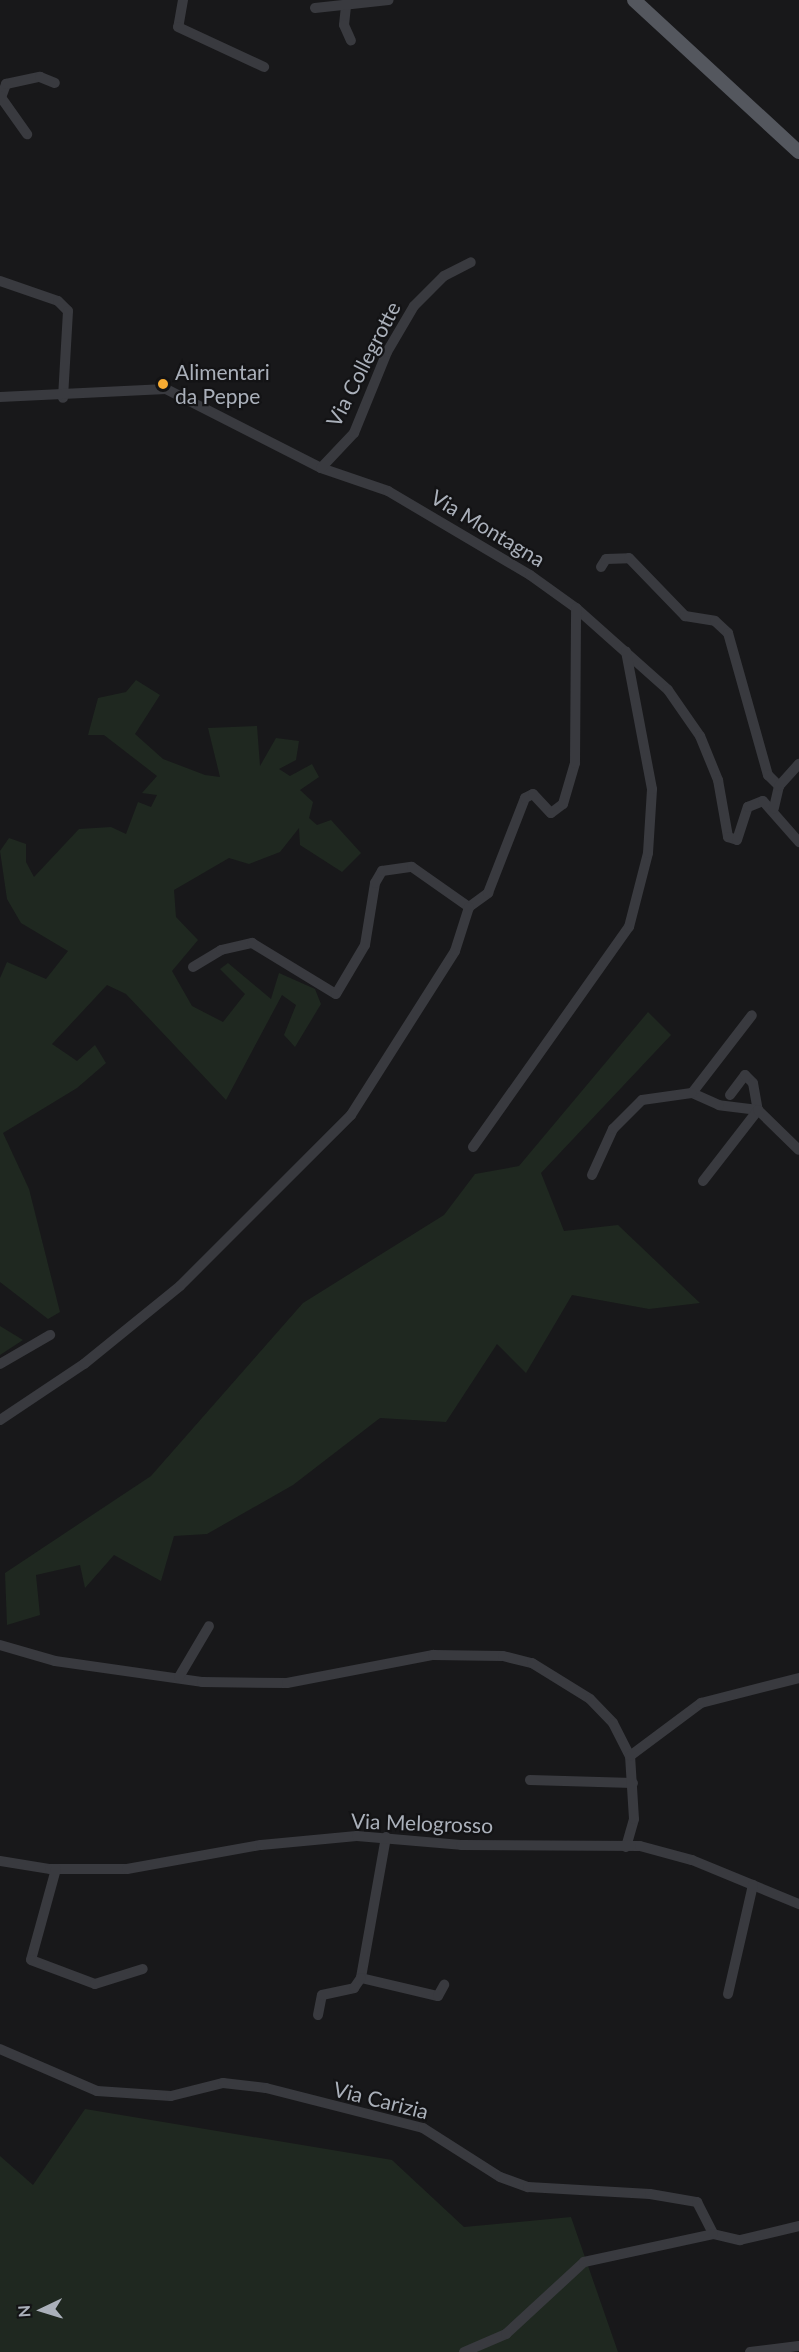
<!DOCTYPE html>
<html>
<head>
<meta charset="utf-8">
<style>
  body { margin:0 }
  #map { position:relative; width:799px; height:2352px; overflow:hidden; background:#18181a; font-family:Lato,sans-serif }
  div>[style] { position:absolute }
  .green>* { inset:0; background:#1f2820 }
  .minor>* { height:10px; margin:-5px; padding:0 5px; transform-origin:5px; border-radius:5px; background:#393a3f }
  .major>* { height:14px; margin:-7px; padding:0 7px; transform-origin:7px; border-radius:7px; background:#54575e }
  .dots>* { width:16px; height:16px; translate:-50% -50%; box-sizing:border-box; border:3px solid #131315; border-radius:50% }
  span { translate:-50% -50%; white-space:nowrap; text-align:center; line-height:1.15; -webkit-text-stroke:4.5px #131315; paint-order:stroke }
  .street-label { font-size:21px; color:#aab0ba }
  .poi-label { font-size:21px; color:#aab0ba }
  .left { translate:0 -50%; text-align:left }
  .north { position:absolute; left:12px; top:2280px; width:60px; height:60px; -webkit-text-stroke:4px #131315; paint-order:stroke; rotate:266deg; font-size:16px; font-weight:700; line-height:24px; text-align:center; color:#aab0ba }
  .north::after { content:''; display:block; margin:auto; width:21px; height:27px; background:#aab0ba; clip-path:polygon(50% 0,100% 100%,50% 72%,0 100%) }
</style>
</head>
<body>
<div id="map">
  <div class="green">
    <i style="clip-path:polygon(136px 680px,160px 695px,135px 734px,163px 759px,205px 775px,220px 777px,208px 728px,257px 726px,260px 766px,276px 738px,299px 741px,296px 760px,279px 769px,290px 776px,312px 764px,319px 777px,300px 790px,313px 802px,309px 818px,317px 825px,331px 820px,361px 853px,342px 872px,300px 845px,299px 828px,280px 852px,249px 864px,229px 858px,174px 890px,176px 917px,198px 940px,172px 971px,192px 1006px,223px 1022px,245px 994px,220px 969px,228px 963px,271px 999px,279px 973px,315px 989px,321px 1004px,295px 1047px,284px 1035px,296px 1005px,282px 995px,226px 1100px,126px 994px,107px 985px,52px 1044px,77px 1061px,95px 1045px,106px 1063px,77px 1088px,3px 1133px,29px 1189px,60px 1312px,48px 1319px,0 1282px,0 978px,7px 962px,46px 979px,68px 951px,21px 923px,7px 899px,0 851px,9px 838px,26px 844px,26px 862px,34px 877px,79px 829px,111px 827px,126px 834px,138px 802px,151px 807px,157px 795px,142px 793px,157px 776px,104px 735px,88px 735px,98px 698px,126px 692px)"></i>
    <i style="clip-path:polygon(648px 1012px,671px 1035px,541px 1173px,564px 1231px,618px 1225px,700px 1303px,649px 1309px,572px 1295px,526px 1373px,497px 1344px,446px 1422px,380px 1418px,293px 1485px,207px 1534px,174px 1536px,161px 1581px,114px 1555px,85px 1588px,80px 1565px,36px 1575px,40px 1615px,7px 1625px,5px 1573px,151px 1476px,303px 1303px,444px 1215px,475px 1174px,519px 1166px)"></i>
    <i style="clip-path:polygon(0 1326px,23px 1340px,0 1355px)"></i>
    <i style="clip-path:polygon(85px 2109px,392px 2160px,464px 2227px,571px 2217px,618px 2352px,0 2352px,0 2156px,33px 2185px)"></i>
  </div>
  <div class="minor">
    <i style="left:183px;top:0;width:27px;rotate:100deg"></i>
    <i style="left:178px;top:27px;width:95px;rotate:24.9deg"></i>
    <i style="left:346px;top:6px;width:19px;rotate:96deg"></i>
    <i style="left:344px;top:25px;width:17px;rotate:66deg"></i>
    <i style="left:315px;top:8px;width:74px;rotate:-6.2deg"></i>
    <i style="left:2px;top:95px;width:12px;rotate:-70deg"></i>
    <i style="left:6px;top:84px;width:35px;rotate:-12deg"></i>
    <i style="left:40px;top:77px;width:16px;rotate:22deg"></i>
    <i style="left:0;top:96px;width:47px;rotate:54.6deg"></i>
    <i style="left:0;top:281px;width:61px;rotate:19deg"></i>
    <i style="left:58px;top:301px;width:14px;rotate:45deg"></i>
    <i style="left:68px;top:311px;width:87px;rotate:93.3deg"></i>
    <i style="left:0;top:397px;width:166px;rotate:-2.8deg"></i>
    <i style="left:166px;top:389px;width:174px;rotate:27deg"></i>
    <i style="left:321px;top:468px;width:71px;rotate:18.9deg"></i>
    <i style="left:388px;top:491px;width:165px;rotate:30.6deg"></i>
    <i style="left:530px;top:575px;width:57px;rotate:35.7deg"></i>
    <i style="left:576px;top:608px;width:123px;rotate:41.7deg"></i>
    <i style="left:668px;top:690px;width:56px;rotate:55.2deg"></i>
    <i style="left:700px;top:736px;width:48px;rotate:67.8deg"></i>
    <i style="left:718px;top:780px;width:58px;rotate:80deg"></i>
    <i style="left:728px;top:837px;width:9px;rotate:18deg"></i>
    <i style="left:737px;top:840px;width:35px;rotate:-72deg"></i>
    <i style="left:748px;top:807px;width:16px;rotate:-22deg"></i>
    <i style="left:763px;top:801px;width:55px;rotate:48.7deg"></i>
    <i style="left:321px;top:468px;width:48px;rotate:-46.7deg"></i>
    <i style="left:354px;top:433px;width:87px;rotate:-67.8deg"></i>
    <i style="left:387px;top:352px;width:53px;rotate:-59.6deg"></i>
    <i style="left:414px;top:306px;width:42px;rotate:-45deg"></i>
    <i style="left:444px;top:276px;width:30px;rotate:-27deg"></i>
    <i style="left:601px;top:567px;width:9px;rotate:-58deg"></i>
    <i style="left:606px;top:559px;width:23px;rotate:-2deg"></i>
    <i style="left:629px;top:558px;width:81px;rotate:46deg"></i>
    <i style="left:685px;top:616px;width:30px;rotate:9deg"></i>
    <i style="left:715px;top:621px;width:18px;rotate:43deg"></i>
    <i style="left:728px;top:633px;width:148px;rotate:74.3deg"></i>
    <i style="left:768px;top:775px;width:16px;rotate:45deg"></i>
    <i style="left:779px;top:786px;width:23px;rotate:103deg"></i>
    <i style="left:779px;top:786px;width:30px;rotate:-48deg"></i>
    <i style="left:193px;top:967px;width:33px;rotate:-31deg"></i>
    <i style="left:221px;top:950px;width:32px;rotate:-13deg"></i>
    <i style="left:252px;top:943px;width:98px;rotate:31.3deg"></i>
    <i style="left:336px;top:994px;width:57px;rotate:-59.4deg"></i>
    <i style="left:365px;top:945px;width:63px;rotate:-80.8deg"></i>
    <i style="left:375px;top:883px;width:14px;rotate:-60deg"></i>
    <i style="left:382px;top:871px;width:30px;rotate:-8deg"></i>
    <i style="left:412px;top:867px;width:70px;rotate:35.1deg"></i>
    <i style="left:469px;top:907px;width:24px;rotate:-36deg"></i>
    <i style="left:488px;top:893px;width:102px;rotate:-68.7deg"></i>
    <i style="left:525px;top:798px;width:9px;rotate:-27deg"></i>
    <i style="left:533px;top:794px;width:26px;rotate:47deg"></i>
    <i style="left:551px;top:813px;width:15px;rotate:-37deg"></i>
    <i style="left:563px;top:804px;width:43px;rotate:-73.7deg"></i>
    <i style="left:575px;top:763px;width:155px;rotate:-89.6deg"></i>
    <i style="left:730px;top:1095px;width:25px;rotate:-53deg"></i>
    <i style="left:745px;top:1075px;width:11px;rotate:45deg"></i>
    <i style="left:753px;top:1083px;width:27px;rotate:80deg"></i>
    <i style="left:758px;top:1110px;width:39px;rotate:-173deg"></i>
    <i style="left:719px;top:1105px;width:30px;rotate:-156deg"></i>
    <i style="left:692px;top:1093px;width:98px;rotate:-52.4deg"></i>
    <i style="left:473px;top:1147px;width:270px;rotate:-54.7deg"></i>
    <i style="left:629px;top:927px;width:76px;rotate:-75.6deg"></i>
    <i style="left:648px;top:853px;width:64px;rotate:-86.4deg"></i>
    <i style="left:652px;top:789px;width:140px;rotate:-100.7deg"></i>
    <i style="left:592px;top:1175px;width:51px;rotate:-65.5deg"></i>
    <i style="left:613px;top:1129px;width:41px;rotate:-45deg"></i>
    <i style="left:642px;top:1100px;width:50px;rotate:-8deg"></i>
    <i style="left:703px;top:1181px;width:90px;rotate:-52.2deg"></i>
    <i style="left:758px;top:1110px;width:57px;rotate:44.3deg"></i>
    <i style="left:0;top:1364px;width:58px;rotate:-30.1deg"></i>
    <i style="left:0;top:1420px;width:101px;rotate:-33.7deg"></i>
    <i style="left:84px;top:1364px;width:124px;rotate:-39.1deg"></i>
    <i style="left:180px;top:1286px;width:242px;rotate:-45deg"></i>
    <i style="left:351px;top:1115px;width:194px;rotate:-57.6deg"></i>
    <i style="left:455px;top:951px;width:46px;rotate:-72.3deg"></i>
    <i style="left:0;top:1645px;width:57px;rotate:16.2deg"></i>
    <i style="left:55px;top:1661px;width:148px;rotate:8.1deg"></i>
    <i style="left:202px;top:1682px;width:85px;rotate:0.7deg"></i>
    <i style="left:287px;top:1683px;width:149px;rotate:-10.9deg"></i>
    <i style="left:433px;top:1655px;width:70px;rotate:0.8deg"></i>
    <i style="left:503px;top:1656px;width:30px;rotate:14deg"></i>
    <i style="left:532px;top:1663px;width:68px;rotate:31.8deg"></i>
    <i style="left:590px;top:1699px;width:33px;rotate:46deg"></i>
    <i style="left:613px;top:1723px;width:37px;rotate:63deg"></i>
    <i style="left:179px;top:1677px;width:59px;rotate:-59.5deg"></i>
    <i style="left:530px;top:1780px;width:103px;rotate:1.7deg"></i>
    <i style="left:386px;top:1837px;width:143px;rotate:100.1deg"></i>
    <i style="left:361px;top:1978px;width:79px;rotate:13.2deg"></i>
    <i style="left:438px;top:1996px;width:13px;rotate:-61deg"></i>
    <i style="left:626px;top:1847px;width:29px;rotate:-74deg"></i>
    <i style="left:634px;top:1819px;width:63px;rotate:-93.6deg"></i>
    <i style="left:630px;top:1756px;width:89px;rotate:-36.7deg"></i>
    <i style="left:701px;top:1703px;width:101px;rotate:-14.3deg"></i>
    <i style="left:0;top:1861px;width:51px;rotate:9.1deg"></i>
    <i style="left:50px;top:1869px;width:77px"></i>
    <i style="left:127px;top:1869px;width:136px;rotate:-10.2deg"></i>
    <i style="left:261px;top:1845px;width:96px;rotate:-5.4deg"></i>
    <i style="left:357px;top:1836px;width:104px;rotate:4.9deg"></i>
    <i style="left:461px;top:1845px;width:179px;rotate:0.3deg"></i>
    <i style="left:640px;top:1846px;width:54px;rotate:15.1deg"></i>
    <i style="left:692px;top:1860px;width:116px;rotate:22.4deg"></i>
    <i style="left:56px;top:1869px;width:94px;rotate:105.4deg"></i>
    <i style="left:31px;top:1960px;width:68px;rotate:20.6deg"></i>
    <i style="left:95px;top:1984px;width:50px;rotate:-17.4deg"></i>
    <i style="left:728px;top:1994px;width:112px;rotate:-77.1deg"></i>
    <i style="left:318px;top:2015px;width:20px;rotate:-79deg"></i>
    <i style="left:322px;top:1995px;width:33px;rotate:-12deg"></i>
    <i style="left:354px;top:1988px;width:12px;rotate:-55deg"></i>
    <i style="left:0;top:2049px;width:106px;rotate:23.4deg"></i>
    <i style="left:97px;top:2091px;width:74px;rotate:3.9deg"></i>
    <i style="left:171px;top:2096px;width:54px;rotate:-14deg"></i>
    <i style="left:223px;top:2083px;width:43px;rotate:6.6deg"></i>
    <i style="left:266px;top:2088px;width:162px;rotate:14.3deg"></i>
    <i style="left:423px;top:2128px;width:91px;rotate:32.5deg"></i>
    <i style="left:500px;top:2177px;width:30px;rotate:20deg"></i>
    <i style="left:528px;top:2187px;width:122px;rotate:3.3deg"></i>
    <i style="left:650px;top:2194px;width:48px;rotate:9.7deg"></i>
    <i style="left:697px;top:2202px;width:36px;rotate:63deg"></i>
    <i style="left:713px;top:2234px;width:28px;rotate:13deg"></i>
    <i style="left:740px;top:2240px;width:61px;rotate:-13.3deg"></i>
    <i style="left:464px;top:2352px;width:46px;rotate:-23.2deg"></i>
    <i style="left:506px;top:2334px;width:106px;rotate:-42.7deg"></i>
    <i style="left:584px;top:2262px;width:132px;rotate:-12.2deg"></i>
    <i style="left:750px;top:2352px;width:49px;rotate:-7deg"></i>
  </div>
  <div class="major">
    <i style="left:634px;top:0;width:224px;rotate:42.7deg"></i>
  </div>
  <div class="dots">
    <i style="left:163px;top:384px;background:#f7ab32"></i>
  </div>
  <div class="street-label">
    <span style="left:363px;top:364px;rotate:-63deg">Via Collegrotte</span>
    <span style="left:488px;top:528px;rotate:31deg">Via Montagna</span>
    <span style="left:422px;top:1823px;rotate:2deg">Via Melogrosso</span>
    <span style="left:381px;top:2100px;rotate:14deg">Via Carizia</span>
  </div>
  <div class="poi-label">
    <span class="left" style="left:175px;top:384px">Alimentari<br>da Peppe</span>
  </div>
  <div class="north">N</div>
</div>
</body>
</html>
